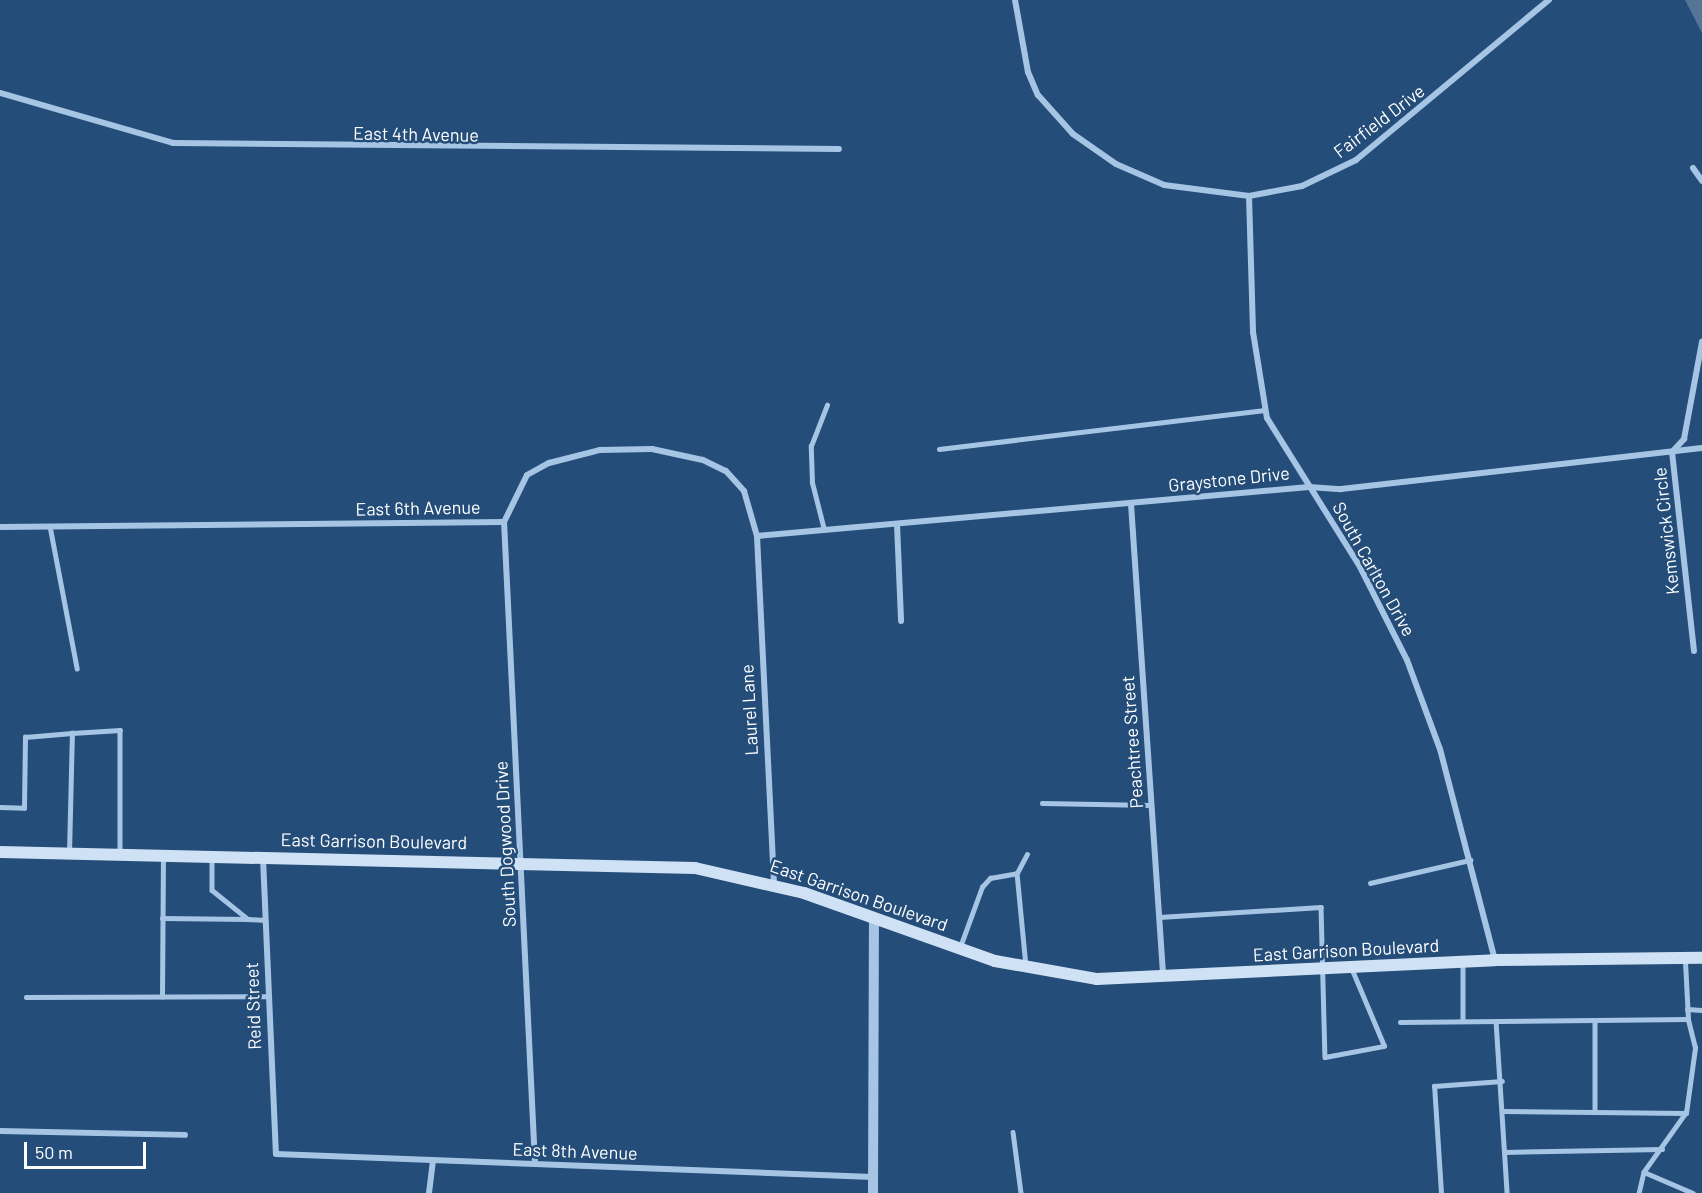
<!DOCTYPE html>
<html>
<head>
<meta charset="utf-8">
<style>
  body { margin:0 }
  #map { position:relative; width:1702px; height:1193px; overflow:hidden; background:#244d79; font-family:Barlow,sans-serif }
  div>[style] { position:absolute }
  .water>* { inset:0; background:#567596 }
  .service>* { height:4.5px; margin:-2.25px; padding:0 2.25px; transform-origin:2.25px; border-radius:2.25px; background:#a6c5e4 }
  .minor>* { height:6px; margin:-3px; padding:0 3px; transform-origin:3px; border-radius:3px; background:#a6c5e4 }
  .tertiary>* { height:10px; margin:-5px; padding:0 5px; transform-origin:5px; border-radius:5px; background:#a6c5e4 }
  .secondary>* { height:12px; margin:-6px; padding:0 6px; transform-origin:6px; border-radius:6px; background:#cfe1f4 }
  span { translate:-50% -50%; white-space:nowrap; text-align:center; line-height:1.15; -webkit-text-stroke:5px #244d79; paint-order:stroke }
  .street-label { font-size:18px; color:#fff }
  .scale { position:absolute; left:24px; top:1142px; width:122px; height:27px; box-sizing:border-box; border:3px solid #fff; border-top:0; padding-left:8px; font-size:18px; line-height:21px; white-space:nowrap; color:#fff; -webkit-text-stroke:4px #244d79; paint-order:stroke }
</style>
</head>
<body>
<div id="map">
  <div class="water">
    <i style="clip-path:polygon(1685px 0,1702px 0,1702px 33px)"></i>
  </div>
  <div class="service">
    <i style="left:939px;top:449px;width:328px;rotate:-6.8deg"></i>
    <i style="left:50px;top:526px;width:145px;rotate:79.2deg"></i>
    <i style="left:824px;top:530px;width:49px;rotate:-104.3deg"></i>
    <i style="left:812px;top:483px;width:37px;rotate:-92deg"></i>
    <i style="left:811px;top:446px;width:44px;rotate:-68.7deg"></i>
    <i style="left:1042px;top:803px;width:109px;rotate:1.1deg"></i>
    <i style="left:0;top:807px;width:24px;rotate:2deg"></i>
    <i style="left:24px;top:808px;width:71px;rotate:-89.2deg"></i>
    <i style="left:25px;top:737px;width:47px;rotate:-4.9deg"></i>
    <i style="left:69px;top:853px;width:120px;rotate:-88.6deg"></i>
    <i style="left:72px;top:733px;width:48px;rotate:-3.6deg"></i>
    <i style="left:120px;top:730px;width:124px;rotate:90deg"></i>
    <i style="left:212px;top:859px;width:31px;rotate:90deg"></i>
    <i style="left:212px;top:890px;width:46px;rotate:38.9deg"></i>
    <i style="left:248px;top:919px;width:17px;rotate:3deg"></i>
    <i style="left:1017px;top:873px;width:93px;rotate:84.5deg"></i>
    <i style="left:1370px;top:883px;width:103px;rotate:-13deg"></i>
    <i style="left:1159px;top:917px;width:162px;rotate:-3.5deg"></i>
    <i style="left:1321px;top:907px;width:150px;rotate:88.5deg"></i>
    <i style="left:1325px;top:1057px;width:60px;rotate:-10.6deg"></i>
    <i style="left:1384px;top:1046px;width:85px;rotate:-112.9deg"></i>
    <i style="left:162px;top:918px;width:86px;rotate:0.7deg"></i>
    <i style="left:960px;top:947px;width:64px;rotate:-69.9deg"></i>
    <i style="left:982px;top:887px;width:12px;rotate:-48deg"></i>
    <i style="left:990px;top:878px;width:27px;rotate:-10deg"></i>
    <i style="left:1017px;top:873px;width:21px;rotate:-62deg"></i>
    <i style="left:1463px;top:964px;width:57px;rotate:90deg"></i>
    <i style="left:26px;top:997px;width:241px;rotate:-0.2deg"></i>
    <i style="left:162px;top:997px;width:140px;rotate:-89.6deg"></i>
    <i style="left:1687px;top:1009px;width:15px;rotate:4deg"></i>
    <i style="left:1496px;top:1021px;width:172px;rotate:86.3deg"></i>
    <i style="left:1595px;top:1021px;width:91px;rotate:90deg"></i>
    <i style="left:1400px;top:1022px;width:288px;rotate:-0.6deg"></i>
    <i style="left:1688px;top:1019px;width:58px;rotate:-93deg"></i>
    <i style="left:1502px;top:1111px;width:184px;rotate:0.6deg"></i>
    <i style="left:1686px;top:1113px;width:72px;rotate:125.4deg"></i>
    <i style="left:1644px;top:1172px;width:22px;rotate:103deg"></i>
    <i style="left:1686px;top:1113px;width:66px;rotate:-82.1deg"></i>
    <i style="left:1695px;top:1048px;width:30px;rotate:-104deg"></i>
    <i style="left:1013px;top:1132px;width:62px;rotate:82.5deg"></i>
    <i style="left:1504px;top:1152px;width:158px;rotate:-1.1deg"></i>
    <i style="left:1644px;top:1172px;width:53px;rotate:23.2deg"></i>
    <i style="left:1441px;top:1193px;width:107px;rotate:-93.7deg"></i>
    <i style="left:1434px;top:1086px;width:68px;rotate:-4.2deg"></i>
  </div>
  <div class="minor">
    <i style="left:1015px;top:0;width:73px;rotate:79.8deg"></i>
    <i style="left:1028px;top:72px;width:25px;rotate:67deg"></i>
    <i style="left:1038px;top:95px;width:52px;rotate:48.1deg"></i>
    <i style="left:1073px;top:134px;width:52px;rotate:34.9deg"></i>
    <i style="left:1116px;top:164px;width:52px;rotate:23.6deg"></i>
    <i style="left:1164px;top:185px;width:86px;rotate:7.4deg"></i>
    <i style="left:1249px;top:196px;width:54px;rotate:-10.7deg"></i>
    <i style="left:1302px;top:186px;width:60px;rotate:-25.7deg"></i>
    <i style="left:1356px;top:160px;width:251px;rotate:-39.7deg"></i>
    <i style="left:0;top:93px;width:180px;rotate:16.1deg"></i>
    <i style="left:173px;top:143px;width:666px;rotate:0.52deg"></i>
    <i style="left:1693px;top:168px;width:16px;rotate:55deg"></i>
    <i style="left:1249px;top:196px;width:136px;rotate:88.3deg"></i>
    <i style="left:1253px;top:332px;width:87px;rotate:80.8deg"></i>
    <i style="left:1267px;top:418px;width:176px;rotate:58deg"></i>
    <i style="left:1360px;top:567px;width:104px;rotate:63.2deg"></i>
    <i style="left:1407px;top:660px;width:95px;rotate:69.7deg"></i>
    <i style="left:1440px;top:749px;width:218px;rotate:75.4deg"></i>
    <i style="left:1131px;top:504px;width:474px;rotate:86.1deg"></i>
    <i style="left:897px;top:524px;width:97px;rotate:87.6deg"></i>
    <i style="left:0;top:527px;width:504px;rotate:-0.57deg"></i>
    <i style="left:757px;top:536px;width:554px;rotate:-5.07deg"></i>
    <i style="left:1309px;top:487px;width:32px;rotate:4deg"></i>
    <i style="left:1341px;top:489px;width:363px;rotate:-6.5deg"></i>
    <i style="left:1694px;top:651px;width:200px;rotate:-96.3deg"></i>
    <i style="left:1672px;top:452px;width:18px;rotate:-47deg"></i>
    <i style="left:1684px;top:439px;width:99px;rotate:-79.5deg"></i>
    <i style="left:263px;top:858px;width:296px;rotate:87.5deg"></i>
    <i style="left:276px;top:1154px;width:597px;rotate:2.21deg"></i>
    <i style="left:0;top:1131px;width:185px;rotate:1.2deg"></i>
    <i style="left:535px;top:1164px;width:643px;rotate:-92.76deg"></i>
    <i style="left:504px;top:522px;width:52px;rotate:-63.9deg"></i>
    <i style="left:527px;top:475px;width:25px;rotate:-29deg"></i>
    <i style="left:549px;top:463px;width:53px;rotate:-14.3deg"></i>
    <i style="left:600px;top:450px;width:52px;rotate:-1.1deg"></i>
    <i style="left:652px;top:449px;width:52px;rotate:12.2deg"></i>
    <i style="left:703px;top:460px;width:25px;rotate:26deg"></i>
    <i style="left:726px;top:471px;width:27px;rotate:48deg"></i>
    <i style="left:744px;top:491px;width:47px;rotate:73.9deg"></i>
    <i style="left:757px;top:536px;width:348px;rotate:87.2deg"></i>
    <i style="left:429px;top:1193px;width:33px;rotate:-83deg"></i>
  </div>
  <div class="tertiary">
    <i style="left:873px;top:1193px;width:273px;rotate:-89.8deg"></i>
  </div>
  <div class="secondary">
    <i style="left:0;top:852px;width:695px;rotate:1.32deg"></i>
    <i style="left:695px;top:868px;width:112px;rotate:12.9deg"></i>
    <i style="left:804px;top:893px;width:203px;rotate:19.6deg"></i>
    <i style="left:995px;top:961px;width:104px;rotate:10deg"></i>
    <i style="left:1097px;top:979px;width:398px;rotate:-2.7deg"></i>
    <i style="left:1495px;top:960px;width:207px;rotate:-0.6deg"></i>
  </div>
  <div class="street-label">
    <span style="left:1379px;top:121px;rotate:-37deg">Fairfield Drive</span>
    <span style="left:416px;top:134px;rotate:1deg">East 4th Avenue</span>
    <span style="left:1229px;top:479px;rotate:-6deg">Graystone Drive</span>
    <span style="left:418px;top:508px;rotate:-1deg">East 6th Avenue</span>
    <span style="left:1666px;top:531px;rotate:-96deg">Kemswick Circle</span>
    <span style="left:1374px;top:569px;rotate:61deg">South Carlton Drive</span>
    <span style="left:749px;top:710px;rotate:-93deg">Laurel Lane</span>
    <span style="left:1132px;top:742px;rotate:-94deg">Peachtree Street</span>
    <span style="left:374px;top:841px;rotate:1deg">East Garrison Boulevard</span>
    <span style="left:505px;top:844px;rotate:-93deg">South Dogwood Drive</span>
    <span style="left:859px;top:895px;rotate:19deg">East Garrison Boulevard</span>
    <span style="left:1346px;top:950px;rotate:-3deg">East Garrison Boulevard</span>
    <span style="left:253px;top:1006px;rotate:-92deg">Reid Street</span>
    <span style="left:575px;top:1151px;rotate:2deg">East 8th Avenue</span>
  </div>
  <div class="scale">50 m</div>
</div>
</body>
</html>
